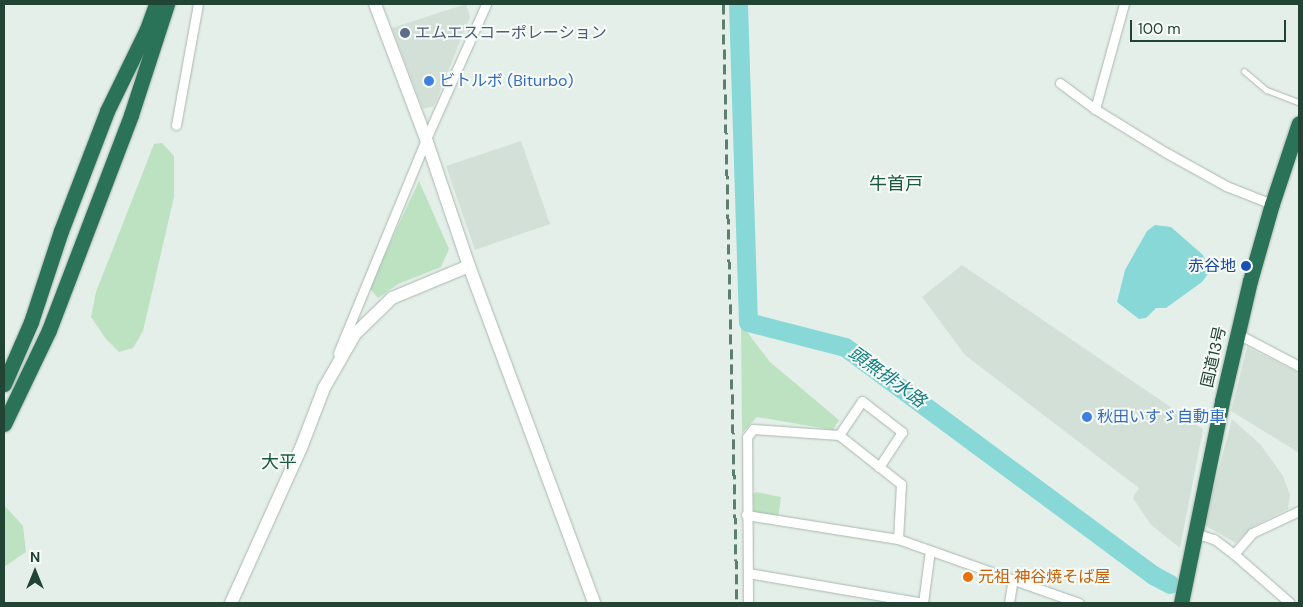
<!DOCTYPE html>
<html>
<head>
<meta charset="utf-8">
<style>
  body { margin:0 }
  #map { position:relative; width:1303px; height:607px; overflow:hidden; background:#e5efe9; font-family:"DM Sans","Noto Sans JP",sans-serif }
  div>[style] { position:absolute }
  .built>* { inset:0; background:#d3e0d8 }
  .green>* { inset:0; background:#bde2c1 }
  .water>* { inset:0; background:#89d8d8 }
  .river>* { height:19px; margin:-9.5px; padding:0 9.5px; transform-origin:9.5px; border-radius:9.5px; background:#89d8d8 }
  .roads { filter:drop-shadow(0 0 1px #a7b8af) drop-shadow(0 0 1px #a7b8af) }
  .lane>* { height:4.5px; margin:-2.25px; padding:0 2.25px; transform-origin:2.25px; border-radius:2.25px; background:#fff }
  .street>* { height:9px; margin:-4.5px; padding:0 4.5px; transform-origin:4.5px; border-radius:4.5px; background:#fff }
  .secondary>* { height:12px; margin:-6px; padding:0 6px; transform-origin:6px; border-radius:6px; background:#fff }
  .highway>* { height:15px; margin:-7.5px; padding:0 7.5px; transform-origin:7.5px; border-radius:7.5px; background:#2b7358 }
  .rail>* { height:3px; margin-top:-1.5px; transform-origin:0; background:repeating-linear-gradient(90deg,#5d7f70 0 10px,transparent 0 15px) }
  .dots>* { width:14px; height:14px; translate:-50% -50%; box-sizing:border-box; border:2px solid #f6fbf8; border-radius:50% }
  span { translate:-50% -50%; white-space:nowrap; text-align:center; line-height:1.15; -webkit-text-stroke:4px #f6fbf8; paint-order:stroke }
  .service-label { font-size:16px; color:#4e5e75 }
  .left { translate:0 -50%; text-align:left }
  .shop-label { font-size:16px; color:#366cbe }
  .transit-label { font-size:16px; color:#164399 }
  .right { translate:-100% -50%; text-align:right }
  .street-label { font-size:16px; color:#224435 }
  .food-label { font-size:16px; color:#c56008 }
  .neighbourhood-label { font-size:18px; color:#1b5840 }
  .water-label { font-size:18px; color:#157f80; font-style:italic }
  .frame { position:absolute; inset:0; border:5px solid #224435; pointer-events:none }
  .north { position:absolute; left:10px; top:547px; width:50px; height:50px; -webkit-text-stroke:4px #f6fbf8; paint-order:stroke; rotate:0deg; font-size:14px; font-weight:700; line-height:20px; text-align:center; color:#224435 }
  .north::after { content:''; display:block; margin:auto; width:18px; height:22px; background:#224435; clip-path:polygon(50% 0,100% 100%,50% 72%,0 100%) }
  .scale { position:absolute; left:1130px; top:20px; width:156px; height:22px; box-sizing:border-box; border:2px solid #224435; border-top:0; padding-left:6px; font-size:15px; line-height:18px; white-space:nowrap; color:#224435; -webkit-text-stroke:4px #f6fbf8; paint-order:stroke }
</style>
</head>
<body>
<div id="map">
  <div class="built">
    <i style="clip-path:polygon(466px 4px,470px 17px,434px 106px,423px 109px,392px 28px)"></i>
    <i style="clip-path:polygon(521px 141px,550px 224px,475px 250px,446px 166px)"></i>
    <i style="clip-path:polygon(962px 265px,1203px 429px,1180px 548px,1151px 525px,1133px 498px,1139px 488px,965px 355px,922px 297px)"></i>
    <i style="clip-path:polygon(1247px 347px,1299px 373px,1299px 453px,1231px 411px)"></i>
    <i style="clip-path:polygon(1232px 419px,1261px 445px,1283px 476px,1290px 495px,1288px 509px,1252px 527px,1236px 543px,1204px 525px)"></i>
  </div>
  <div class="green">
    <i style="clip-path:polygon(162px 143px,174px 156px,174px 197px,143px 331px,133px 348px,119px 352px,106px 339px,91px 317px,96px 292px,154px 144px)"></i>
    <i style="clip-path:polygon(419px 181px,449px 249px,441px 267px,398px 284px,378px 298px,369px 288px)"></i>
    <i style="clip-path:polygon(741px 324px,770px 362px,839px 420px,833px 430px,757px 417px,742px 433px)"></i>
    <i style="clip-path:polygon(756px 492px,781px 497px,778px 518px,757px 514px,754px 511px,753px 494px)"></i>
    <i style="clip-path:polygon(4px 505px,23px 526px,26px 552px,4px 567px)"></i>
  </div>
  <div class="water">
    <i style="clip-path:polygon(1155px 225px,1171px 227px,1203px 255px,1207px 263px,1208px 274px,1202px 282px,1166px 308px,1156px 308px,1146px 318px,1139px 319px,1117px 302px,1125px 270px,1147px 231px)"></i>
  </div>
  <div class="river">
    <i style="left:738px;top:4px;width:318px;rotate:88.2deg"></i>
    <i style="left:748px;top:322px;width:100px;rotate:14.5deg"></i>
    <i style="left:845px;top:347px;width:383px;rotate:36.5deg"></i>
    <i style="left:1153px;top:575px;width:19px;rotate:28deg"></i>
  </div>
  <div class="roads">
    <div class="lane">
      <i style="left:1244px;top:71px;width:30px;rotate:40deg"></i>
      <i style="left:1267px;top:90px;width:34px;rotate:21deg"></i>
    </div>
    <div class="street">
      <i style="left:1060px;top:83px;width:44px;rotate:36.6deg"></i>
      <i style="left:1095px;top:109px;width:82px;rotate:31.6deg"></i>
      <i style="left:1165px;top:152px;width:70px;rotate:29.1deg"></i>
      <i style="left:1226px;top:186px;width:49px;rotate:21.4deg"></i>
      <i style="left:1095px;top:109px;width:109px;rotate:-74.6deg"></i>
      <i style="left:176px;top:125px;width:123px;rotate:-79.7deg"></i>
      <i style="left:1238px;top:334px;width:69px;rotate:27.7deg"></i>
      <i style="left:338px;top:353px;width:231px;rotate:-67.6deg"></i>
      <i style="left:426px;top:139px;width:148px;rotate:-66deg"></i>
      <i style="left:839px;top:435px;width:41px;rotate:-55.9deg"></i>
      <i style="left:862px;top:401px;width:51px;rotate:37.8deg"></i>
      <i style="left:902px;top:432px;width:42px;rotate:123.3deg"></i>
      <i style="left:746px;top:515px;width:154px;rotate:9deg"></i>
      <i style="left:898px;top:539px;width:192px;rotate:19.5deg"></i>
      <i style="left:1195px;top:533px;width:20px;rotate:18deg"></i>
      <i style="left:1214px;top:539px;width:25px;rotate:37deg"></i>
      <i style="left:1234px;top:554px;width:74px;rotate:41.2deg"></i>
      <i style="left:1234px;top:554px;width:28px;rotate:-49deg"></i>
      <i style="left:1252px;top:533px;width:52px;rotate:-25.1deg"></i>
      <i style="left:748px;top:573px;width:178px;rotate:9.7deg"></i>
      <i style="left:923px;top:603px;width:53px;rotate:-82.5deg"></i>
      <i style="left:748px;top:603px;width:166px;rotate:-90.3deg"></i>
      <i style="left:747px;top:437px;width:10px;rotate:-53deg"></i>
      <i style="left:753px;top:429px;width:86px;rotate:4deg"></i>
      <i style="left:839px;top:435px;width:79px;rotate:38.3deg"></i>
      <i style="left:901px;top:484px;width:55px;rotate:93.1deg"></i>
      <i style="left:1009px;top:603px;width:24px;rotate:-81deg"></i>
    </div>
    <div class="secondary">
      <i style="left:375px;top:4px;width:144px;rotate:69.3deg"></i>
      <i style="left:426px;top:139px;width:134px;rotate:71.3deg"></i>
      <i style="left:469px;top:266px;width:359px;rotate:69.6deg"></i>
      <i style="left:231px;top:603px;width:170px;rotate:-65.7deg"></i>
      <i style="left:301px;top:448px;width:64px;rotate:-69deg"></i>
      <i style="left:324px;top:388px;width:62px;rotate:-60.1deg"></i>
      <i style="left:355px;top:334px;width:52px;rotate:-44.2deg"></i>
      <i style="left:392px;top:298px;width:83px;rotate:-22.6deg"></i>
    </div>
    <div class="highway">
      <i style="left:4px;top:384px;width:68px;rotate:-66.5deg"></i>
      <i style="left:31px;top:322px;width:96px;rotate:-71.8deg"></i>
      <i style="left:61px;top:231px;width:129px;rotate:-69deg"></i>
      <i style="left:107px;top:111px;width:91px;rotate:-64deg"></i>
      <i style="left:147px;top:29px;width:27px;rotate:-70deg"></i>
      <i style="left:4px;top:424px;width:104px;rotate:-64.4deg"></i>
      <i style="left:49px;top:330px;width:230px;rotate:-69.1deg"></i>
      <i style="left:131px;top:115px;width:117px;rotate:-72deg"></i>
      <i style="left:1181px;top:603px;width:206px;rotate:-78.5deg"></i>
      <i style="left:1222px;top:401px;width:123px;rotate:-76.9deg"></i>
      <i style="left:1250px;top:281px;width:80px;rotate:-74.1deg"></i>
      <i style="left:1272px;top:204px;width:85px;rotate:-71.6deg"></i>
    </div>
  </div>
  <div class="rail">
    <i style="left:723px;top:4px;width:599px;rotate:88.66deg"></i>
  </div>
  <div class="dots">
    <i style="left:405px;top:33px;background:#5c6f8a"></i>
    <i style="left:429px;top:81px;background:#3f7fe0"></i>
    <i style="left:1246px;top:266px;background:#1a4fb4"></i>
    <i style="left:1087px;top:417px;background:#3f7fe0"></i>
    <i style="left:968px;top:577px;background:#e8710a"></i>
  </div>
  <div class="service-label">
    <span class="left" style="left:415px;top:33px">エムエスコーポレーション</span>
  </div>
  <div class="shop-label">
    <span class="left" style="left:439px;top:81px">ビトルボ (Biturbo)</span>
    <span class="left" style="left:1097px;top:417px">秋田いすゞ自動車</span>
  </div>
  <div class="transit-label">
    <span class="right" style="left:1236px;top:266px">赤谷地</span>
  </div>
  <div class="street-label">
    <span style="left:1214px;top:357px;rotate:-77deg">国道13号</span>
  </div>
  <div class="food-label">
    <span class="left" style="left:978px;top:577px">元祖 神谷焼そば屋</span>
  </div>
  <div class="neighbourhood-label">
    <span style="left:896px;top:184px">牛首戸</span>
    <span style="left:279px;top:462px">大平</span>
  </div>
  <div class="water-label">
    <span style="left:887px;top:377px;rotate:36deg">頭無排水路</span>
  </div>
  <div class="frame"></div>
  <div class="north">N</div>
  <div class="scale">100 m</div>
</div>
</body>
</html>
